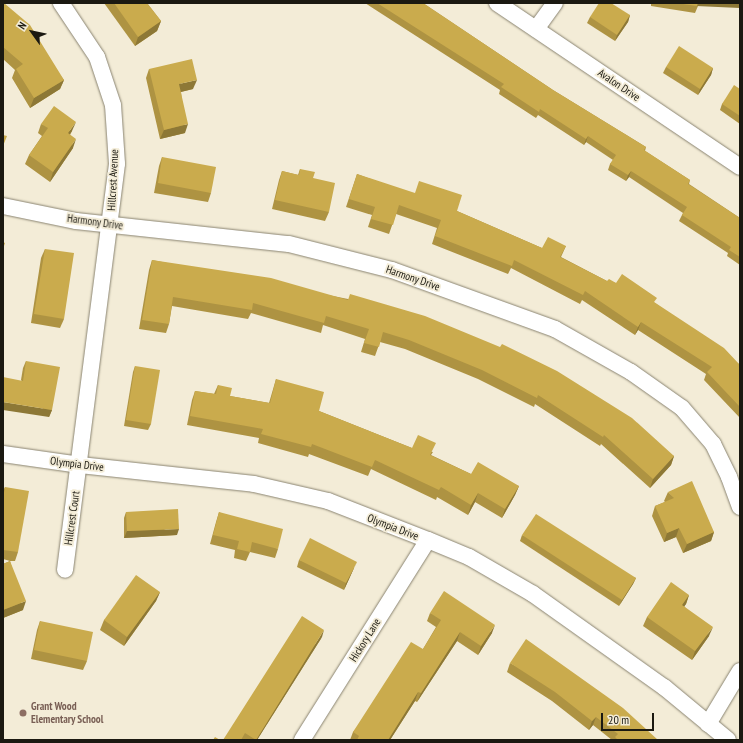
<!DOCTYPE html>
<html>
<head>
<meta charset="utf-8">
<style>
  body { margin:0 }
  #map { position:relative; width:743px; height:743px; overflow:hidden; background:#f3ecd7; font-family:"PT Sans Narrow",sans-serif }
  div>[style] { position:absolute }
  .roads { filter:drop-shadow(0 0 1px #8a8471) drop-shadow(0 0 1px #8a8471) }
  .minor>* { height:16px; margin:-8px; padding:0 8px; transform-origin:8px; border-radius:8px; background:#fff }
  .wall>* { inset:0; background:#ae9342 }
  .shaded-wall>* { inset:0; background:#8d7836 }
  .building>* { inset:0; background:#caab4d }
  .dots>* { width:11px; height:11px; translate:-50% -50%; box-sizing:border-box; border:2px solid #f3ecd7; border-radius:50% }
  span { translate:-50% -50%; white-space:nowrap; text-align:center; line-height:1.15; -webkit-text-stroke:3.5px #f3ecd7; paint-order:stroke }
  .street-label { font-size:11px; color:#1b1911 }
  .education-label { font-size:11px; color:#785e54; font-weight:700 }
  .left { translate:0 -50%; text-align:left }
  .frame { position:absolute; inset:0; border:4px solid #1b1911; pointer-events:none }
  .north { position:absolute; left:12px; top:12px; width:40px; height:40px; -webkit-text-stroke:3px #f3ecd7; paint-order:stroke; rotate:303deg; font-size:11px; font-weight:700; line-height:16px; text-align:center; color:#1b1911 }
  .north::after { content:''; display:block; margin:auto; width:14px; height:18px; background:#1b1911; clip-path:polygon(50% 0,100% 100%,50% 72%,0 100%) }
  .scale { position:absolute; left:601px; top:713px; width:53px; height:18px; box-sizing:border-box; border:2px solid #1b1911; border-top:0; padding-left:5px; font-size:12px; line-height:14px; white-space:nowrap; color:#1b1911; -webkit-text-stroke:3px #f3ecd7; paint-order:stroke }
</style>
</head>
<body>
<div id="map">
  <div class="roads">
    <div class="minor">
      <i style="left:61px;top:3px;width:65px;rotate:56.3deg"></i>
      <i style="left:97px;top:57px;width:51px;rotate:71.6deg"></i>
      <i style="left:113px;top:105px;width:59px;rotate:86.1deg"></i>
      <i style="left:117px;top:164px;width:409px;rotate:97.3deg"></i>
      <i style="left:497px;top:3px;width:293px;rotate:34deg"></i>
      <i style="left:536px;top:29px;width:32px;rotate:-54deg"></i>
      <i style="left:3px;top:206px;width:75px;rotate:11.6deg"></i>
      <i style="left:76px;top:221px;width:214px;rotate:6.2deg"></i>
      <i style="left:289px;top:244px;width:106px;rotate:14.2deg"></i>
      <i style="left:392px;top:270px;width:173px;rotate:19.9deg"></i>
      <i style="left:555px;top:329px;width:87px;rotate:29.5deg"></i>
      <i style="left:631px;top:372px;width:62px;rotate:35.2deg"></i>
      <i style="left:682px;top:408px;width:48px;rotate:49.3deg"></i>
      <i style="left:713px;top:444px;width:37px;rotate:64deg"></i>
      <i style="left:729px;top:477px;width:32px;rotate:70deg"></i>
      <i style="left:3px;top:454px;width:78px;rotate:8.1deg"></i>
      <i style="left:80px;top:465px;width:175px;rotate:6.2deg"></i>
      <i style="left:254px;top:484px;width:76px;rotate:12.9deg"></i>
      <i style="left:328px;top:501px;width:107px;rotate:21.3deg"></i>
      <i style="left:428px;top:540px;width:44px;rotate:22.5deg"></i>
      <i style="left:469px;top:557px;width:74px;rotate:30deg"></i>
      <i style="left:533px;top:594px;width:161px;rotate:35.4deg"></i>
      <i style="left:664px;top:687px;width:83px;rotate:39.6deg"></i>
      <i style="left:708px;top:724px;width:62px;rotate:-58.9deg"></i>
      <i style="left:302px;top:740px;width:236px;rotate:-57.8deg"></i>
    </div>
  </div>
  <div class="wall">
    <i style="clip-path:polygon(3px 3px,64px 80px,60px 89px,30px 108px,12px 78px,15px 70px,3px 59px)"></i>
    <i style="clip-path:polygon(104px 3px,147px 3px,161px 21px,157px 31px,135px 46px)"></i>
    <i style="clip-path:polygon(365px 3px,423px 3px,553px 90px,646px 147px,645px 151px,690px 180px,689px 184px,740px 218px,740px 265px,727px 256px,728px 253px,679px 221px,683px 213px,629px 177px,626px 181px,608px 170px,610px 164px,613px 160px,586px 142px,584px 145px,538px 115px,536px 118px,499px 94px,500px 90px)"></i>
    <i style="clip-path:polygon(651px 3px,740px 3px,698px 6px,695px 13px,651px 6px)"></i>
    <i style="clip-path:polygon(630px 15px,628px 22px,615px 41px,587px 23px,590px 17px)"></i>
    <i style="clip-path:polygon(666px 67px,713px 68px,711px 75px,698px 95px,663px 73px)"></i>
    <i style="clip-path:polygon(149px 69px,193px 89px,181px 92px,185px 133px,160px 139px,146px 78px)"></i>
    <i style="clip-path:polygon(740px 89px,740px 124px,720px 110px,722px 104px)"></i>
    <i style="clip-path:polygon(41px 124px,72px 131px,70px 135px,73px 148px,50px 182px,25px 164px,29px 155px,42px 136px,38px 133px)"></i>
    <i style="clip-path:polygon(162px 157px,211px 193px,208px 202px,154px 193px,159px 166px)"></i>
    <i style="clip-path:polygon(300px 169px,313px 178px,329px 212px,325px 221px,272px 209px,279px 180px,282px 171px,298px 175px)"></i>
    <i style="clip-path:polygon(357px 174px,457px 211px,542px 248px,566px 246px,561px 257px,607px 281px,616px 283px,655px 303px,740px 365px,740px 418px,704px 380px,706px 374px,638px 330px,635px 335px,582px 300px,580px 304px,511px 268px,508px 274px,432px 244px,437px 228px,396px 214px,389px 234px,368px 227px,372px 215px,346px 207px)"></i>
    <i style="clip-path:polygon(45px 249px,64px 319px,60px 328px,31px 323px,41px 258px)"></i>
    <i style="clip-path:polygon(152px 260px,348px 299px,674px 456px,671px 465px,650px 488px,601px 444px,600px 446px,535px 404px,534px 407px,478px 379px,405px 349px,380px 342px,375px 356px,361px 352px,365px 339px,323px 325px,321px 333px,251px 313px,248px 319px,172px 306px,169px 324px,166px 333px,139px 329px,149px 270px)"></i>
    <i style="clip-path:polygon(26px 361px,52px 410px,49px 417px,21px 380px,23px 368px)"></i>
    <i style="clip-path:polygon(135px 366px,151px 424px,148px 430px,124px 426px,133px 372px)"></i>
    <i style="clip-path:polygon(276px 379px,319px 411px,412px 448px,433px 452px,431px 455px,471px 474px,519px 486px,515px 495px,502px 518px,475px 502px,468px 515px,437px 497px,436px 500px,371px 469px,368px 476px,309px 454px,308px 457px,258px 443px,259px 438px,187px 425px,192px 400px,195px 391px,214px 394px,218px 385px,230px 396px,269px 403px)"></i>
    <i style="clip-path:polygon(5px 487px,18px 552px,15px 561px,10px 561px,23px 610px,3px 618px,3px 564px,10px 561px,3px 559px,3px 491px)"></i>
    <i style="clip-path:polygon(668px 492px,714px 532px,711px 541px,683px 553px,676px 537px,664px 542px,652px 516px,655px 506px,665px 502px,664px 501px)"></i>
    <i style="clip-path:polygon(126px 512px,177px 535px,124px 538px,124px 518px)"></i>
    <i style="clip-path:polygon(219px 512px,278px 549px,275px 558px,250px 552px,246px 561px,234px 558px,235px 550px,210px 544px,216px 522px)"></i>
    <i style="clip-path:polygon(522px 535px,636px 578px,633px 584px,619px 606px,520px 541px)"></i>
    <i style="clip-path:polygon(299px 560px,354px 568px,344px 590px,297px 567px)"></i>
    <i style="clip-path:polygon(160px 592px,156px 601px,124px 646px,100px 630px,104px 620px)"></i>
    <i style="clip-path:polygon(689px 595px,686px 604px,684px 606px,709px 636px,692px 660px,643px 626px,647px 617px)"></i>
    <i style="clip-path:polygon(430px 613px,492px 633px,478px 655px,457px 641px,417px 702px,415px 701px,390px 740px,350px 740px,353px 732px,423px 649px,436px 627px,427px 621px)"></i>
    <i style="clip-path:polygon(40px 621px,87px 661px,83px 670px,31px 659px,37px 630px)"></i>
    <i style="clip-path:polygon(322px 637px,257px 740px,223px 740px)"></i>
    <i style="clip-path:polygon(510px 663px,658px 740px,612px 740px,593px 725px,589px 730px,552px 701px,507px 672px)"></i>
  </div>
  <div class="shaded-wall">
    <i style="clip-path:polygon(697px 3px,740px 3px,740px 8px,696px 6px)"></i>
    <i style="clip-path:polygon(630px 15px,628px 22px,615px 41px,617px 35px)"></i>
    <i style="clip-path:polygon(161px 21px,157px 31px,135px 46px,138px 37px)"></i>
    <i style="clip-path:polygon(713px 68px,711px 75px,698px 95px,700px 89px)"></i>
    <i style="clip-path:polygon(64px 80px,60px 89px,30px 108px,34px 98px)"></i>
    <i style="clip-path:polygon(197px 80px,193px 89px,176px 93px,179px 84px)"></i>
    <i style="clip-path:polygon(76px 122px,72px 131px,64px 142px,68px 133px)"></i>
    <i style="clip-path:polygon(188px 124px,185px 133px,160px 139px,164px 130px)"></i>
    <i style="clip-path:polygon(588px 136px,586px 142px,584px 145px,586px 139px)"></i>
    <i style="clip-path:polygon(76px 139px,73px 148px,50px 182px,53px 172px)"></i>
    <i style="clip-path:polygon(631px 171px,629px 177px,626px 181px,628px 175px)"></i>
    <i style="clip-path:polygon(641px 322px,638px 330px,635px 335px,638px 327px)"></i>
    <i style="clip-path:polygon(3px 402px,52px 410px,49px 417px,3px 410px)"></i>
    <i style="clip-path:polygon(674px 456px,671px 465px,650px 488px,653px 479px)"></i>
    <i style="clip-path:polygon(519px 486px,515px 495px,502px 518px,505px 509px)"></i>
    <i style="clip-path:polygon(478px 493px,475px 502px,468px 515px,471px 505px)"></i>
    <i style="clip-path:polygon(679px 528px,676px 537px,664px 542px,667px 533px)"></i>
    <i style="clip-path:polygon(179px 529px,177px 535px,124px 538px,127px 531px)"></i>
    <i style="clip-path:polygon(714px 532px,711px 541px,683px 553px,687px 544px)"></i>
    <i style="clip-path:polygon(357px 562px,354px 568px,344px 590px,346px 583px)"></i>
    <i style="clip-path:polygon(636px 578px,633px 584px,619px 606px,622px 600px)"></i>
    <i style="clip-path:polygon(160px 592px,156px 601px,124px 646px,127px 637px)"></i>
    <i style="clip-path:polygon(689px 595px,686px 604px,679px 614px,682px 605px)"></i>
    <i style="clip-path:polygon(26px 601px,23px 610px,3px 618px,3px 610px)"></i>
    <i style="clip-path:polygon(495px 625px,492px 633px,478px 655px,481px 646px)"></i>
    <i style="clip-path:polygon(713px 627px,709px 636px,692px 660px,695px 651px)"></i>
    <i style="clip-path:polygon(324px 630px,322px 637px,257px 740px,256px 740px)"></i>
    <i style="clip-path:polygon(460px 632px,457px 641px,417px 702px,421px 693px)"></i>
    <i style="clip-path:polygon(418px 692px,415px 701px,390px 740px,388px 740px)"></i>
    <i style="clip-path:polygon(596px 717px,593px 725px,589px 730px,592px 721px)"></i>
  </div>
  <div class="building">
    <i style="clip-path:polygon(3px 3px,4px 3px,30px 25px,64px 80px,34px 98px,16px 69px,23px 64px,3px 47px)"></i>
    <i style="clip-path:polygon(114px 3px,147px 3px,161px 21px,138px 37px)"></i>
    <i style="clip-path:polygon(377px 3px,423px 3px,553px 90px,646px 147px,644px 150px,690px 180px,688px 184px,740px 218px,740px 257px,729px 250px,731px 247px,682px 215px,687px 207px,631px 171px,628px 175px,610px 164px,616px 155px,588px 136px,586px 139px,540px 109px,539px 112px,501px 87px,504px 84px)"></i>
    <i style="clip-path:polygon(599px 3px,611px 3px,630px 15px,617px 35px,590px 17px)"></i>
    <i style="clip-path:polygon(676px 3px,698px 3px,697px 6px)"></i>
    <i style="clip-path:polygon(679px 46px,713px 68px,700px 89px,666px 67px)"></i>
    <i style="clip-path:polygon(192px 59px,197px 80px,179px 84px,188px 124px,164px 130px,149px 69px)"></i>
    <i style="clip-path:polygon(734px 85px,740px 89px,740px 116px,722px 104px)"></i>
    <i style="clip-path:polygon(54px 106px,76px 122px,68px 133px,76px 139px,53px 172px,29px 155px,48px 128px,41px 124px)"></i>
    <i style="clip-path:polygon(3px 135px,7px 136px,3px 146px)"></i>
    <i style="clip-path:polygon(162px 157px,216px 167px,211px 193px,158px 183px)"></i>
    <i style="clip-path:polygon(300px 169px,315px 172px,313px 178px,335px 183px,329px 212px,275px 200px,282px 171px,299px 175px)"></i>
    <i style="clip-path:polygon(357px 174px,415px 193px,419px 181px,462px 195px,457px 211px,542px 248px,548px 237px,566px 246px,560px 257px,607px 281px,609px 279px,616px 283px,622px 274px,657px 298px,654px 302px,724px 348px,740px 365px,740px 407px,707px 372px,712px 367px,641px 322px,638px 327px,585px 291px,583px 295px,514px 260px,512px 266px,435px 236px,441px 220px,399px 205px,393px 225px,371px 219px,375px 207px,349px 199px)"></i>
    <i style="clip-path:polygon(3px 242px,5px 243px,3px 249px)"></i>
    <i style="clip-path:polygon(45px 249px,74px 253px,64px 319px,34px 314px)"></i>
    <i style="clip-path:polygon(152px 260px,271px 278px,348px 300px,350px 294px,425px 316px,500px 347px,502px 344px,557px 371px,632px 418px,674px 456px,653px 479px,604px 435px,603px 437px,538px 395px,537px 398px,482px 370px,409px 340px,383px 332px,379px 347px,364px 343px,369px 329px,326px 316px,324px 323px,253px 303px,252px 310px,173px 297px,169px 324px,142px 320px)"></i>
    <i style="clip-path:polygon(26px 361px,60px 367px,52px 410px,3px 402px,3px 377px,23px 381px)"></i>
    <i style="clip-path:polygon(135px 366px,160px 370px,151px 424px,126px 420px)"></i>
    <i style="clip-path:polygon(276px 379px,324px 392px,319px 411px,412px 448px,418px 435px,436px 443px,430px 455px,471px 474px,478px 462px,519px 486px,505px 509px,478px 493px,471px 505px,441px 487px,439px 490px,375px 460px,372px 467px,312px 444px,311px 447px,261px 434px,263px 429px,190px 416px,195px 391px,216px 394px,218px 385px,232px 388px,230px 396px,270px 403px)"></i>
    <i style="clip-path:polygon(692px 481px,714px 532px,687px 544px,679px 528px,667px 533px,655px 506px,674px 498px,668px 492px)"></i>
    <i style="clip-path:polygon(5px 487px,29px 491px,18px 552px,3px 550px,3px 498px)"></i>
    <i style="clip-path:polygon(178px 509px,179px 529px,127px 531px,126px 512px)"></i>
    <i style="clip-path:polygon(219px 512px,283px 529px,278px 549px,252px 542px,250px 552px,237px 549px,239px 541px,213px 535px)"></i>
    <i style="clip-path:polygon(536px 514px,636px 578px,622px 600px,522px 535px)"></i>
    <i style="clip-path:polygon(310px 538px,357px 562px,346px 583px,299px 560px)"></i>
    <i style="clip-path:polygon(10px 561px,26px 601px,3px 610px,3px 564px)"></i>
    <i style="clip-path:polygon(136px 575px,160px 592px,127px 637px,104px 620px)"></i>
    <i style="clip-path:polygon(671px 582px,689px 595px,682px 605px,713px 627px,695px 651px,647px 617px)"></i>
    <i style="clip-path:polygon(444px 591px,495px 625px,481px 646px,460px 632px,421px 693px,418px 692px,388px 740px,357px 740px,359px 736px,353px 732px,411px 642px,423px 649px,441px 620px,430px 613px)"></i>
    <i style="clip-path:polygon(302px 616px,324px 630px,256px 740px,245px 733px,241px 740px,223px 740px)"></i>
    <i style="clip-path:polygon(40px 621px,93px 632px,87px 661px,34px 650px)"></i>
    <i style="clip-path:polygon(526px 639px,623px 708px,658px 740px,618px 740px,615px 737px,618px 734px,596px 717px,592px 721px,555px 692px,510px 663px)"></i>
    <i style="clip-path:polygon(215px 737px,220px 740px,213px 740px)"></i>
  </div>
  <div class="dots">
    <i style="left:23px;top:713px;background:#8d6e63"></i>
  </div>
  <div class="street-label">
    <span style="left:619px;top:85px;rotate:34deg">Avalon Drive</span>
    <span style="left:113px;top:180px;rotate:-87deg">Hillcrest Avenue</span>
    <span style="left:95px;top:222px;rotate:8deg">Harmony Drive</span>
    <span style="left:413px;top:278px;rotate:19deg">Harmony Drive</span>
    <span style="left:77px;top:464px;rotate:7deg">Olympia Drive</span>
    <span style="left:72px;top:518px;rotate:-82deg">Hillcrest Court</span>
    <span style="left:393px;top:527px;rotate:21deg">Olympia Drive</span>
    <span style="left:365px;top:640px;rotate:-58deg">Hickory Lane</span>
  </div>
  <div class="education-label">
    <span class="left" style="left:31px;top:713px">Grant Wood<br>Elementary School</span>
  </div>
  <div class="frame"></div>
  <div class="north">N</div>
  <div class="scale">20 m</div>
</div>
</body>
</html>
